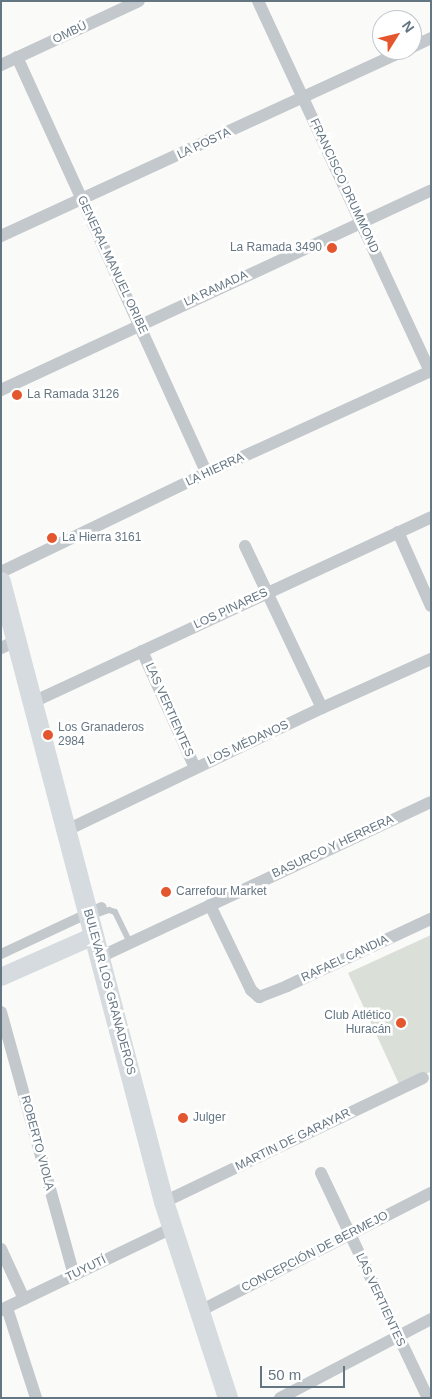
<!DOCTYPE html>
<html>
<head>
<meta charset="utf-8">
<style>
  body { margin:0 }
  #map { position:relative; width:432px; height:1399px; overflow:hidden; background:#fafaf8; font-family:Helvetica,sans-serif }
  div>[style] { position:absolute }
  .green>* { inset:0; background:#dadfd7 }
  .service>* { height:6px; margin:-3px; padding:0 3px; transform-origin:3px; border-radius:3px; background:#c3c8cc }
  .pedestrian>* { height:10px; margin:-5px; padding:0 5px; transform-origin:5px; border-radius:5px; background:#c3c8cc }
  .minor>* { height:12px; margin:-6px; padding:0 6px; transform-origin:6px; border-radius:6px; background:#c3c8cc }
  .secondary>* { height:18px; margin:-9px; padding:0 9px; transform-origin:9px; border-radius:9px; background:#d6dbdf }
  .primary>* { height:20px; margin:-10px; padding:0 10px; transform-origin:10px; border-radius:10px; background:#d6dbdf }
  .dots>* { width:14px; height:14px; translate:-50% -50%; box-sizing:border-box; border:2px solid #fff; border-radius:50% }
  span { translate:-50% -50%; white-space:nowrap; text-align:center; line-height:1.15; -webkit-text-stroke:5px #fff; paint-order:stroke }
  .street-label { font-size:12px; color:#657683 }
  .poi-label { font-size:12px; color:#657683 }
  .right { translate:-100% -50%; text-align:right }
  .left { translate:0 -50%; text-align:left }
  .frame { position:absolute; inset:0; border:2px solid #657683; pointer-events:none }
  .north { position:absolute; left:372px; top:10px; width:50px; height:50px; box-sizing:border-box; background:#fff; border:1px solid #c1c8cd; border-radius:50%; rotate:54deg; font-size:14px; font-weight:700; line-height:20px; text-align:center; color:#657683 }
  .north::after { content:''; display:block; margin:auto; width:18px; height:22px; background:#e4572e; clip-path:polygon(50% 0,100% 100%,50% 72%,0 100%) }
  .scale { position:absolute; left:260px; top:1366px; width:85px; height:22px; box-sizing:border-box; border:2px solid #657683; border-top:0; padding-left:6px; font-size:15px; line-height:18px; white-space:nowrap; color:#657683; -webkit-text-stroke:4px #fff; paint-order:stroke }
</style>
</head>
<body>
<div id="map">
  <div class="green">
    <i style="clip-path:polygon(431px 935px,431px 1074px,430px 1072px,400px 1086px,348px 973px)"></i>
  </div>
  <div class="service">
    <i style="left:95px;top:915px;width:15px;rotate:-20deg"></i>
    <i style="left:109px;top:910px;width:6px;rotate:18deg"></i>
    <i style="left:115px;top:912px;width:34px;rotate:64deg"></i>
  </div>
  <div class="pedestrian">
    <i style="left:1px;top:954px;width:111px;rotate:-25deg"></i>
  </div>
  <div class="minor">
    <i style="left:258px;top:1px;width:408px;rotate:65.1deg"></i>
    <i style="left:412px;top:47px;width:21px;rotate:-25deg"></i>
    <i style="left:17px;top:57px;width:457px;rotate:65.5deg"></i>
    <i style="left:1px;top:65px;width:152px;rotate:-24.9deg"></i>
    <i style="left:1px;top:236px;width:446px;rotate:-24.7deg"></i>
    <i style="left:1px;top:390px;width:474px;rotate:-24.9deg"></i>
    <i style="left:398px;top:532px;width:81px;rotate:66deg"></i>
    <i style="left:245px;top:546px;width:179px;rotate:64.6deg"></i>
    <i style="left:1px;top:572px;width:229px;rotate:-25.7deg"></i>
    <i style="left:207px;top:473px;width:246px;rotate:-24.5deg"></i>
    <i style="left:1px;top:648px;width:17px;rotate:-25deg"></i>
    <i style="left:142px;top:651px;width:128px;rotate:65.6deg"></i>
    <i style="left:33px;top:702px;width:439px;rotate:-24.9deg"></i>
    <i style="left:67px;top:830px;width:283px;rotate:-25.6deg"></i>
    <i style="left:322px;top:708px;width:120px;rotate:-24.2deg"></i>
    <i style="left:210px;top:905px;width:94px;rotate:64.2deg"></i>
    <i style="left:251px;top:990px;width:11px;rotate:41deg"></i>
    <i style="left:259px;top:997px;width:30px;rotate:-21deg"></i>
    <i style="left:287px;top:986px;width:159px;rotate:-25deg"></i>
    <i style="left:100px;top:957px;width:365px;rotate:-25.1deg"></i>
    <i style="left:1px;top:1012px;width:273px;rotate:74.5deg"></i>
    <i style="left:321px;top:1173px;width:249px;rotate:64.6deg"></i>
    <i style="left:164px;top:1202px;width:287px;rotate:-25.6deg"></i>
    <i style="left:1px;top:1249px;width:55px;rotate:65.3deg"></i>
    <i style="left:7px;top:1308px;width:95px;rotate:72.1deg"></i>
    <i style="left:1px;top:1310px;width:190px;rotate:-25.6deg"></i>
    <i style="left:200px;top:1311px;width:259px;rotate:-27.1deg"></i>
    <i style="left:280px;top:1398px;width:170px;rotate:-27.6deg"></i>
  </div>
  <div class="secondary">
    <i style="left:1px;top:977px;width:102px;rotate:-23.8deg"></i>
  </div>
  <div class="primary">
    <i style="left:1px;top:582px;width:641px;rotate:75.27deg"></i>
    <i style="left:164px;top:1202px;width:206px;rotate:71.9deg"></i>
  </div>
  <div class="dots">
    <i style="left:332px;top:248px;background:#e4572e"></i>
    <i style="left:17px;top:395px;background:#e4572e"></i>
    <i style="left:52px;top:538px;background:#e4572e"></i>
    <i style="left:48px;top:735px;background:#e4572e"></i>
    <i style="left:166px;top:892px;background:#e4572e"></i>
    <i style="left:401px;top:1023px;background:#e4572e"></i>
    <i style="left:183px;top:1118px;background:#e4572e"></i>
  </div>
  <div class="street-label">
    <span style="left:70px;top:33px;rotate:-25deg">OMBÚ</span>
    <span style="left:204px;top:144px;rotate:-25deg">LA POSTA</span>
    <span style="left:344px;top:186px;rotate:65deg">FRANCISCO DRUMMOND</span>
    <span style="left:112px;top:265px;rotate:65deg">GENERAL MANUEL ORIBE</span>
    <span style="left:216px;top:289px;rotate:-25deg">LA RAMADA</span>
    <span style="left:215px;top:470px;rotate:-25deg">LA HIERRA</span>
    <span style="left:231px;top:609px;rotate:-25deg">LOS PINARES</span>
    <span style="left:169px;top:710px;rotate:66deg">LAS VERTIENTES</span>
    <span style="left:248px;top:743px;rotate:-25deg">LOS MÉDANOS</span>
    <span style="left:333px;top:847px;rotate:-25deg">BASURCO Y HERRERA</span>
    <span style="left:345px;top:959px;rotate:-25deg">RAFAEL CANDIA</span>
    <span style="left:109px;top:992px;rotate:75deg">BULEVAR LOS GRANADEROS</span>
    <span style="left:293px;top:1140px;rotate:-26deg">MARTIN DE GARAYAR</span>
    <span style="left:37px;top:1143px;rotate:75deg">ROBERTO VIOLA</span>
    <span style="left:315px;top:1252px;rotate:-27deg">CONCEPCIÓN DE BERMEJO</span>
    <span style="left:86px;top:1269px;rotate:-26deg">TUYUTÍ</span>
    <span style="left:380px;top:1300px;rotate:65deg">LAS VERTIENTES</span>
  </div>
  <div class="poi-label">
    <span class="right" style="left:322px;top:248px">La Ramada 3490</span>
    <span class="left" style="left:27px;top:395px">La Ramada 3126</span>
    <span class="left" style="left:62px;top:538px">La Hierra 3161</span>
    <span class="left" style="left:58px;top:735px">Los Granaderos<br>2984</span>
    <span class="left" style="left:176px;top:892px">Carrefour Market</span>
    <span class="right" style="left:391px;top:1023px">Club Atlético<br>Huracán</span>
    <span class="left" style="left:193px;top:1118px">Julger</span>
  </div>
  <div class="frame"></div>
  <div class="north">N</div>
  <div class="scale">50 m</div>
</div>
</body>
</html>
